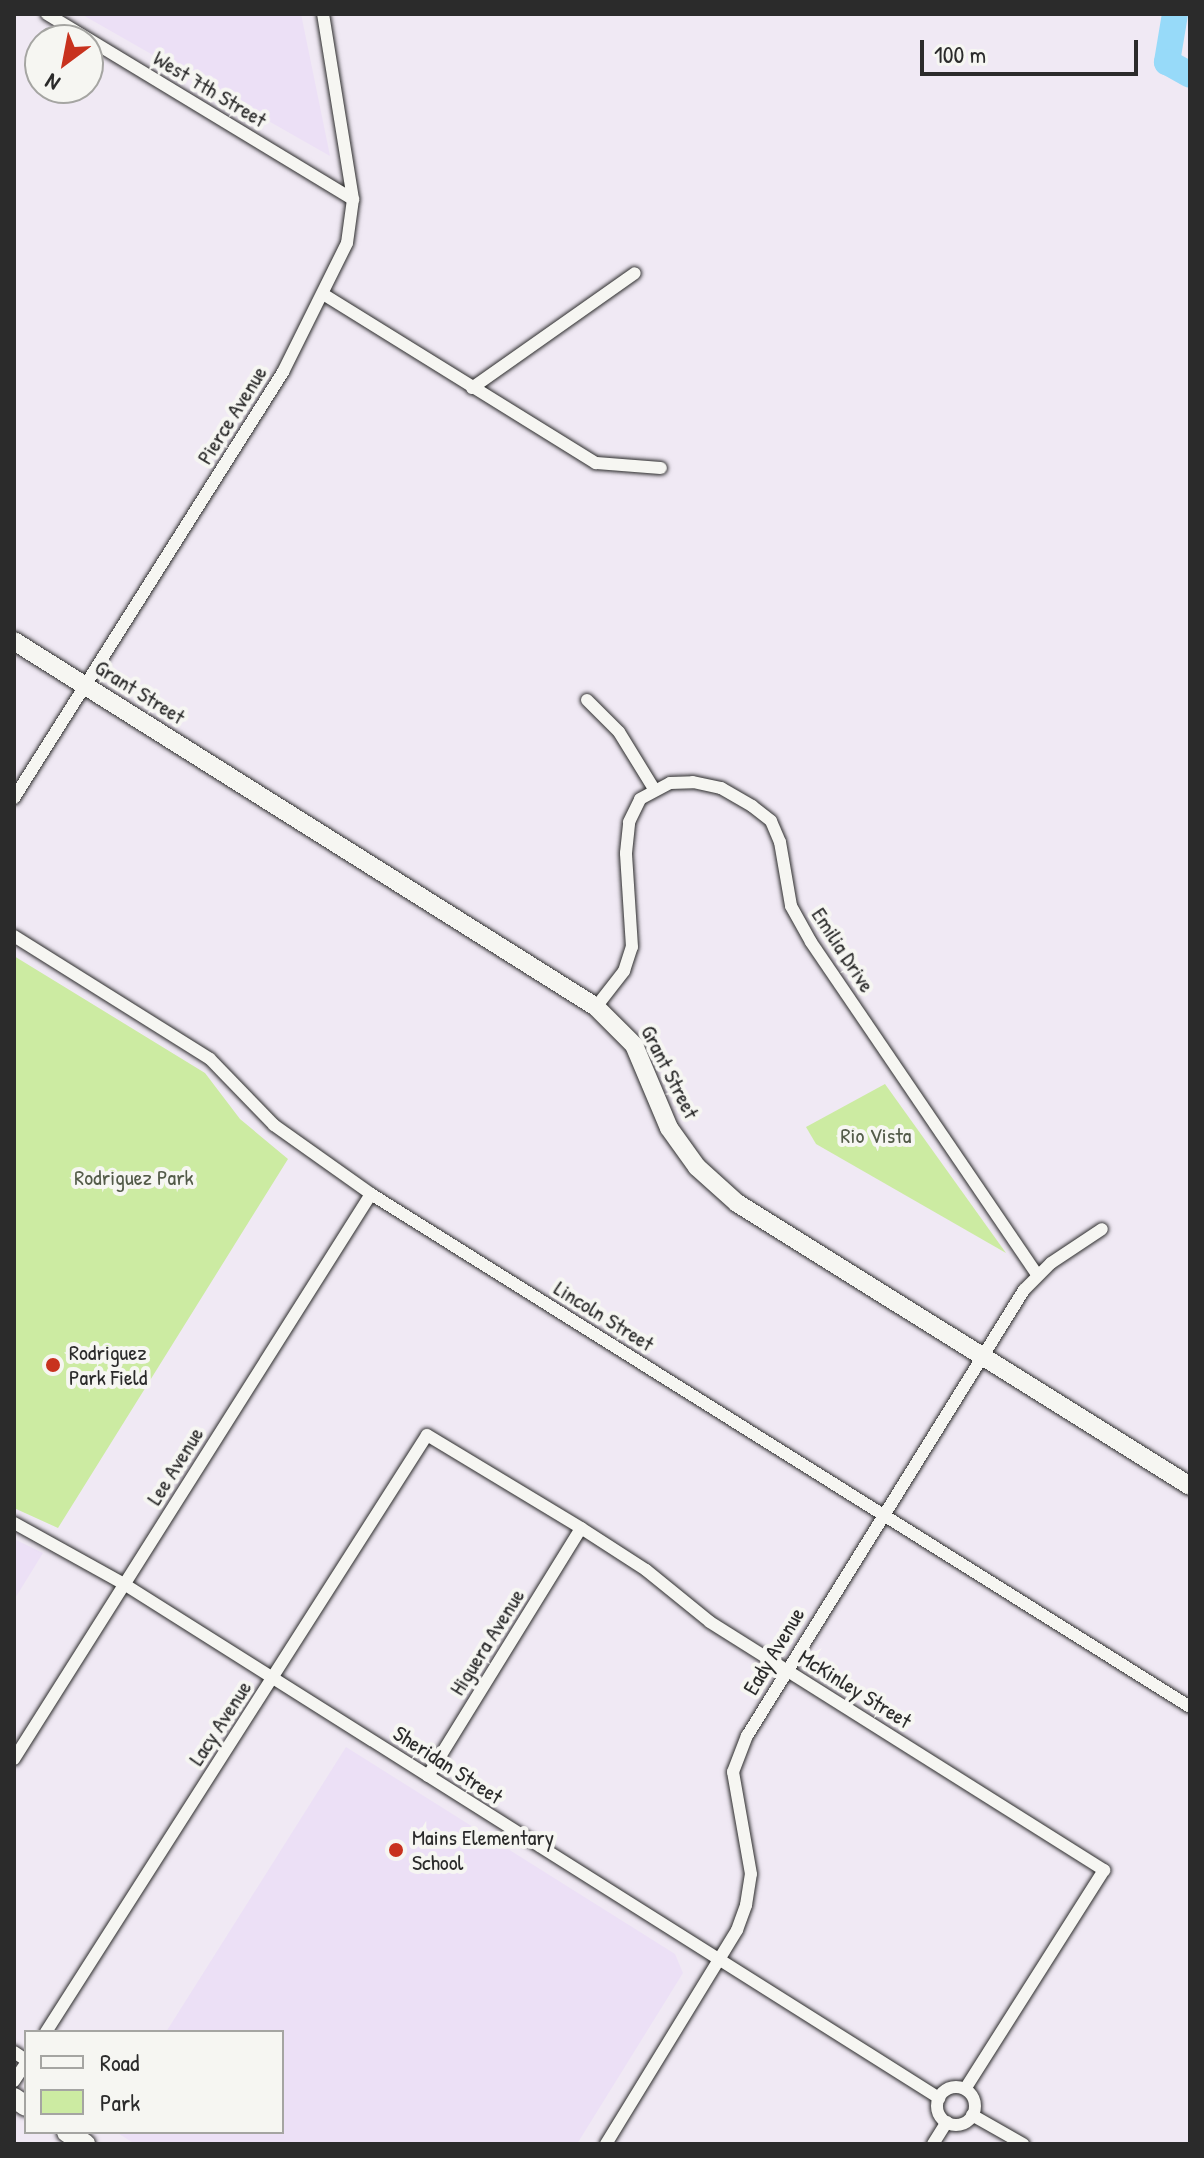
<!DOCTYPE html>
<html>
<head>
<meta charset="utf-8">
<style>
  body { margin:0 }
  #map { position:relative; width:1204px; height:2158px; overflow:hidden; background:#f0e9f4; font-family:"Patrick Hand",sans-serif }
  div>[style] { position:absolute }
  .built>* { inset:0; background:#ece0f6 }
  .green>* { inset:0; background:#cceba2 }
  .river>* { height:26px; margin:-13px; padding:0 13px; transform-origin:13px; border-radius:13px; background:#97daf9 }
  .roads { filter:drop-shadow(0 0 2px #2b2b2b) drop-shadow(0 0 2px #2b2b2b) }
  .street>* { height:12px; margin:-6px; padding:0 6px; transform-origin:6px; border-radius:6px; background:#f6f6f2 }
  .street>.ring { margin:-6px; padding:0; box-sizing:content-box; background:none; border:12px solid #f6f6f2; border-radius:50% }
  .secondary>* { height:18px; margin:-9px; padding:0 9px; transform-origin:9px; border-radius:9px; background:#f6f6f2 }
  .primary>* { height:20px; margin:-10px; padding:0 10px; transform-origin:10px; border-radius:10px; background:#f6f6f2 }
  .dots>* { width:22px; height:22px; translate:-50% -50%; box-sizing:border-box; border:4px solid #f6f6f2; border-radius:50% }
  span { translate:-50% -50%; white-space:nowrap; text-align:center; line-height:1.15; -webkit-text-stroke:8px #f6f6f2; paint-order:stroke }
  .street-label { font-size:22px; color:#2b2b2b }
  .park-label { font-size:22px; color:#535b49 }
  .poi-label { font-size:22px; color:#2b2b2b }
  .left { translate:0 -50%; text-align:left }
  .frame { position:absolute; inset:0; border:16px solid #2b2b2b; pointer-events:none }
  .legend { position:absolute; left:24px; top:2030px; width:260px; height:104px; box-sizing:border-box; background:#f6f6f2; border:2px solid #a5a5a2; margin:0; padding:10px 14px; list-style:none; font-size:24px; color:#2b2b2b }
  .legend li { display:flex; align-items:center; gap:16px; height:40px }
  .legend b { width:40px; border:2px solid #a5a5a2 }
  .north { position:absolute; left:24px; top:24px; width:80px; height:80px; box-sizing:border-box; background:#f6f6f2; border:2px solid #a5a5a2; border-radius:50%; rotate:212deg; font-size:22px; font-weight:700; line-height:32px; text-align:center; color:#2b2b2b }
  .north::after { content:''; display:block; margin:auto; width:28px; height:36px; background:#c8321e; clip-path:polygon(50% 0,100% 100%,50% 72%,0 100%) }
  .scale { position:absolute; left:920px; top:40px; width:218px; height:36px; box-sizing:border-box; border:4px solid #2b2b2b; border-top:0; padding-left:10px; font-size:24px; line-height:28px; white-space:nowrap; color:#2b2b2b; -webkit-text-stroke:6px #f6f6f2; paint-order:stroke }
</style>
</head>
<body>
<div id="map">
  <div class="built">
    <i style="clip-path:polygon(81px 14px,301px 14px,330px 156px)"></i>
    <i style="clip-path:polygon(14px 1539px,43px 1553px,14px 1600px)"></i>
    <i style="clip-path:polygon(346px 1747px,675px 1954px,683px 1973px,577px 2144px,135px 2144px,116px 2132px,282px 2132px,282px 2032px,166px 2032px)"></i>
  </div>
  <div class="green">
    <i style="clip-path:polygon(14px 956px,205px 1073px,240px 1119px,288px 1159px,58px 1528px,14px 1508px)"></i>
    <i style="clip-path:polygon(885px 1084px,1006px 1253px,816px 1144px,806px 1127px)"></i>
  </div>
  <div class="river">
    <i style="left:1175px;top:14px;width:49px;rotate:99.5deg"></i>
    <i style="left:1167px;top:62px;width:26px;rotate:29deg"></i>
  </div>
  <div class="roads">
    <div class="street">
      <i style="left:47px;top:14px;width:358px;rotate:31.2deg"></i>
      <i style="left:323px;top:294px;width:321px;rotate:31.8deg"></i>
      <i style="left:596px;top:463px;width:65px;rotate:4.4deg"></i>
      <i style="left:472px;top:388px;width:199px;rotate:-35.2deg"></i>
      <i style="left:587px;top:700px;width:45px;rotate:45deg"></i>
      <i style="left:619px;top:732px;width:67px;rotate:58.4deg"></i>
      <i style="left:14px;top:798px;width:504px;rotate:-57.73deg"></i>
      <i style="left:283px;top:372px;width:144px;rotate:-63.6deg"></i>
      <i style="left:347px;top:243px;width:44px;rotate:-82.2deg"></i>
      <i style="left:353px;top:199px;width:187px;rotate:-99.2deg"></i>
      <i style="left:14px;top:936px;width:231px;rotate:32.1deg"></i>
      <i style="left:210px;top:1059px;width:92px;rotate:45.9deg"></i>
      <i style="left:274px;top:1125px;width:119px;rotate:35.4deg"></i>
      <i style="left:371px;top:1194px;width:966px;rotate:32.06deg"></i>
      <i style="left:596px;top:1007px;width:46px;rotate:-52.1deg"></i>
      <i style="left:624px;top:971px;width:25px;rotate:-72deg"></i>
      <i style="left:632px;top:947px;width:94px;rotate:-93.7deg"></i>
      <i style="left:626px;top:853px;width:31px;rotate:-84deg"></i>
      <i style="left:629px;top:822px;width:25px;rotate:-64deg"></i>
      <i style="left:640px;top:799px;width:34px;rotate:-28deg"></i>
      <i style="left:670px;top:783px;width:23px;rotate:-2deg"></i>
      <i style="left:693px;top:782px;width:29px;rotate:12deg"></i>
      <i style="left:721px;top:788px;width:36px;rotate:30deg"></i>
      <i style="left:752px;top:806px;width:24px;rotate:38deg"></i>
      <i style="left:771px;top:821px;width:23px;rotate:67deg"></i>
      <i style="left:780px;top:842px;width:65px;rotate:80.2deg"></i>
      <i style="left:791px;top:906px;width:41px;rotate:60.9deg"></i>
      <i style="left:811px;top:942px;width:402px;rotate:55.8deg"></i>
      <i style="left:14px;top:1523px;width:126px;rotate:29deg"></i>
      <i style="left:124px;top:1584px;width:964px;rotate:32.24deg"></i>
      <i style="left:14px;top:1759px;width:668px;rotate:-57.71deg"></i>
      <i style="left:428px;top:1776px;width:291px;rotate:-58.3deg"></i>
      <i style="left:46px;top:2032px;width:708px;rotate:-57.45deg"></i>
      <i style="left:427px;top:1435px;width:180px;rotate:31.1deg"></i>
      <i style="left:581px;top:1528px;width:77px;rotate:32.9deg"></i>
      <i style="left:646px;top:1570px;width:82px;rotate:39.1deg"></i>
      <i style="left:710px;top:1622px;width:466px;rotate:32.2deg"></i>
      <i style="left:1104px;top:1870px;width:259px;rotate:122.4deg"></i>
      <i style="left:14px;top:2052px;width:14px;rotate:34deg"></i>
      <i style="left:14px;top:2081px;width:22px;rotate:-56deg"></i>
      <i class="ring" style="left:937px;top:2087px;width:26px;height:26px"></i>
      <i style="left:972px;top:2115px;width:59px;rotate:29.6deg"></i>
      <i style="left:606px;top:2144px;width:251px;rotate:-58.5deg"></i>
      <i style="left:737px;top:1930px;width:27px;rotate:-70deg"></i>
      <i style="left:746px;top:1905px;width:31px;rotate:-81deg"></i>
      <i style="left:751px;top:1874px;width:104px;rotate:-100deg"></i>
      <i style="left:733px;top:1772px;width:39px;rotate:-69deg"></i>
      <i style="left:747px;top:1736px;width:525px;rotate:-58.16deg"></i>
      <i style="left:1024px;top:1290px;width:38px;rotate:-45deg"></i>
      <i style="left:1051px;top:1263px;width:61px;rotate:-33.7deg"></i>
      <i style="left:933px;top:2144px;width:26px;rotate:-58deg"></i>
    </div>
    <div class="secondary">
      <i style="left:14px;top:641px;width:688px;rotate:32.16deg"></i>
      <i style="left:596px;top:1007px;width:54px;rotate:45deg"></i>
      <i style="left:634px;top:1045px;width:90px;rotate:67.1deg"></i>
      <i style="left:669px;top:1128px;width:48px;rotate:54.3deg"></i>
      <i style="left:697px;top:1167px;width:54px;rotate:42deg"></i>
      <i style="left:737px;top:1203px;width:534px;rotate:31.99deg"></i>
    </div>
    <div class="primary">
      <i style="left:14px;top:2098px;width:14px;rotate:34deg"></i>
      <i style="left:67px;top:2132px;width:22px;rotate:34deg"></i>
    </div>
  </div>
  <div class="dots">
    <i style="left:53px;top:1365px;background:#c8321e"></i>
    <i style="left:396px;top:1850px;background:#c8321e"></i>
  </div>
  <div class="street-label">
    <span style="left:210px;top:89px;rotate:31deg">West 7th Street</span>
    <span style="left:232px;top:415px;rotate:-58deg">Pierce Avenue</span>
    <span style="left:140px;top:692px;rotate:32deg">Grant Street</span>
    <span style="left:843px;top:950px;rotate:57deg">Emilia Drive</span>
    <span style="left:670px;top:1072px;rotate:63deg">Grant Street</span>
    <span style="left:604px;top:1316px;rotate:32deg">Lincoln Street</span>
    <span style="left:175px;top:1466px;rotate:-58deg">Lee Avenue</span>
    <span style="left:487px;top:1642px;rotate:-58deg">Higuera Avenue</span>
    <span style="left:774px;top:1651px;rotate:-59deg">Eady Avenue</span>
    <span style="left:855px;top:1689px;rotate:32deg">McKinley Street</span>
    <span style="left:220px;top:1723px;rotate:-57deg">Lacy Avenue</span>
    <span style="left:448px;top:1765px;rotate:33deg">Sheridan Street</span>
  </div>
  <div class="park-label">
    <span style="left:876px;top:1136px">Rio Vista</span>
    <span style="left:134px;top:1178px">Rodriguez Park</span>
  </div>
  <div class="poi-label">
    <span class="left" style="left:69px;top:1365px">Rodriguez<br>Park Field</span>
    <span class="left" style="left:412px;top:1850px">Mains Elementary<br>School</span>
  </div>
  <div class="frame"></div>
  <ul class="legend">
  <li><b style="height:10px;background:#f6f6f2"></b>Road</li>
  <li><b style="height:22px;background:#cceba2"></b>Park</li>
  </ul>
  <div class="north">N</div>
  <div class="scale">100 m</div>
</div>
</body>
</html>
